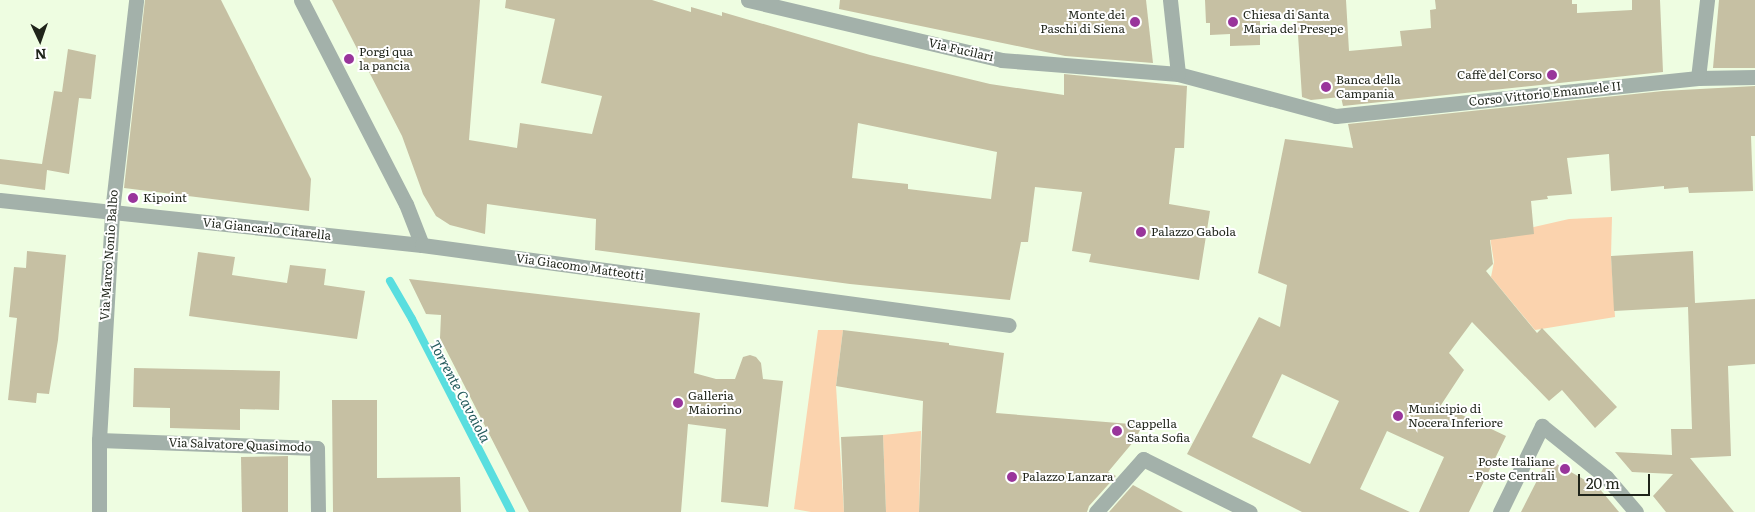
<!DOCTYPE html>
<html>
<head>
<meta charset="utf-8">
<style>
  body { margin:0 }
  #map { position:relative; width:1755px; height:512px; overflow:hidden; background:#eefde1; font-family:Literata,serif }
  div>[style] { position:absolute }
  .green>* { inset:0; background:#fbd3ae }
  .stream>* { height:8px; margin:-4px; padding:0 4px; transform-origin:4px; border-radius:4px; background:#59dedf }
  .building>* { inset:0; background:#c6c0a3 }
  .minor>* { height:15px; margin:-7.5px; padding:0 7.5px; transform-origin:7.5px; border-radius:7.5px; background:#a3b1aa }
  .dots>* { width:14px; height:14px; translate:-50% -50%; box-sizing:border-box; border:2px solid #fff; border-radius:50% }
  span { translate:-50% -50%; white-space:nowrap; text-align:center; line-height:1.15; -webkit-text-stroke:4px #fff; paint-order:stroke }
  .poi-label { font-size:12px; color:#1f241a }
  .right { translate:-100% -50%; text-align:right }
  .left { translate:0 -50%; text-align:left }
  .street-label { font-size:12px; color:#1f241a }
  .water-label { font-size:14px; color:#225a5b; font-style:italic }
  .north { position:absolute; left:15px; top:15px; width:50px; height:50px; -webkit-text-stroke:4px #fff; paint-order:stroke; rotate:177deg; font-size:14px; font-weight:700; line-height:20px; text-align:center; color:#1f241a }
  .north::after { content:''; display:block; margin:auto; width:18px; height:22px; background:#1f241a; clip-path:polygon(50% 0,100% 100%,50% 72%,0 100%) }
  .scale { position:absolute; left:1578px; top:474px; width:72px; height:22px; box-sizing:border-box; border:2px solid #1f241a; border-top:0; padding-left:6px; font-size:15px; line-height:18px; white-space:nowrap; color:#1f241a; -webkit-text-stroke:4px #fff; paint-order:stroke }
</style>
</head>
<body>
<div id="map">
  <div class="green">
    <i style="clip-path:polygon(1612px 217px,1611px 256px,1615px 317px,1535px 330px,1491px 277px,1494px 262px,1490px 237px,1569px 219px)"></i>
    <i style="clip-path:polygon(818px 330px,843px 330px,836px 386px,844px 512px,811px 512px,794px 509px)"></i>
    <i style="clip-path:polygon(921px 431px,919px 512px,886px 512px,883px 435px)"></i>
  </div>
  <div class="stream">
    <i style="left:390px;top:281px;width:44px;rotate:59.9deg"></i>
    <i style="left:412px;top:319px;width:217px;rotate:62.8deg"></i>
  </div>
  <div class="building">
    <i style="clip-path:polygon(145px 0,221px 0,311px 179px,309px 211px,124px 188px)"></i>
    <i style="clip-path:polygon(evenodd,332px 0,480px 0,469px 140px,517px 148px,520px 123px,592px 134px,602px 96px,541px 83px,555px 19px,505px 8px,506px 0,652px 0,691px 12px,691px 7px,722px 16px,722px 12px,870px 55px,990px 84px,1064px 95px,1064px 74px,1187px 86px,1184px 148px,1175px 148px,1169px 204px,1210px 211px,1199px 280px,1089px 262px,1091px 254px,1072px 251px,1082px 192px,1035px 187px,1028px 242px,1021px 242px,1010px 300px,850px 284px,595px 250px,596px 219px,487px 204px,485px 234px,450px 225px,436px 216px,423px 194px,402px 136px,332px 0,858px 123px,997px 152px,991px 199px,908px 189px,908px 184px,852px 178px,858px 123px)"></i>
    <i style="clip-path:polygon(840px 0,1146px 0,1153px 63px,1065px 56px,839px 9px)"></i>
    <i style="clip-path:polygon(1205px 0,1346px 0,1349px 51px,1402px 46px,1400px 31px,1431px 28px,1430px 10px,1436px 9px,1435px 0,1572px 0,1572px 4px,1577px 4px,1577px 13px,1632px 10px,1632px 0,1660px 0,1663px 72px,1343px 106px,1341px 97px,1311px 100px,1302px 97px,1297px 19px,1260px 21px,1260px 45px,1230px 46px,1230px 34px,1210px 35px,1210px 23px,1206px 23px)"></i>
    <i style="clip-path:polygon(1719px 0,1755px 0,1755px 68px,1713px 68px)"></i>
    <i style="clip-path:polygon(68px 49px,96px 55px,91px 99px,79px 98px,69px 174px,47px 170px,45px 190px,0 184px,0 159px,42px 164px,54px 91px,62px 92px)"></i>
    <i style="clip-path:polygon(evenodd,1755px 86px,1755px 136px,1751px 136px,1753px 191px,1689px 193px,1688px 187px,1664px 189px,1664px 186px,1611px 191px,1609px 154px,1567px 158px,1572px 194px,1547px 196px,1548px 199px,1531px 201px,1534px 234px,1490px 240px,1493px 264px,1486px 271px,1537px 333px,1542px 328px,1617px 407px,1595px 428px,1562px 390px,1549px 401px,1472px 322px,1449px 353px,1464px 370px,1441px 405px,1506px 436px,1469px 512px,1419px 512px,1444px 457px,1387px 431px,1360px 489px,1410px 512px,1302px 512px,1187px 454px,1259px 317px,1280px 327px,1287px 285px,1258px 273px,1285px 139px,1353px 148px,1348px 124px,1663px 91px,1755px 86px,1282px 374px,1339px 401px,1310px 464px,1252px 437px,1282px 374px)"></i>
    <i style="clip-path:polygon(27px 251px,66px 255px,58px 340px,49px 394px,37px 393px,36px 403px,8px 400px,17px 318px,9px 317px,14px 267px,26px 268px)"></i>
    <i style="clip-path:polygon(1693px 251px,1695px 303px,1755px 299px,1755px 364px,1728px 366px,1731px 456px,1690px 458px,1734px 512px,1666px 512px,1653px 496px,1673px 474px,1632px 472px,1615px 452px,1672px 455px,1671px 429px,1692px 429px,1688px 307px,1614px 311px,1611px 256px)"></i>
    <i style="clip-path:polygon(198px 252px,235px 257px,232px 275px,287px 283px,290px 265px,326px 269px,324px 285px,365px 291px,357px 339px,189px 316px)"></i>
    <i style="clip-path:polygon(409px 279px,700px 313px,694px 373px,716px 379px,735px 379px,743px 357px,750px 355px,756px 357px,761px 363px,763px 379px,783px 381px,768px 507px,721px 502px,726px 429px,688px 424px,681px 512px,529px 512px,440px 338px,441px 315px,426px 314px)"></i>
    <i style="clip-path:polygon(843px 330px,949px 343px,949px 345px,1004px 353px,996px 413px,1143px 425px,1134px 441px,1108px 472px,1116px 476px,1089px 506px,1087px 512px,919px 512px,923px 401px,836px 386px)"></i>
    <i style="clip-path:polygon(134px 368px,280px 371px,279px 410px,240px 409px,240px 430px,170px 428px,170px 408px,133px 407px)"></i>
    <i style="clip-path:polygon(332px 400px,377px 400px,377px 478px,460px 477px,461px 512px,333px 512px)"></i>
    <i style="clip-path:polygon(883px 435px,886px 512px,844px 512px,841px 437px)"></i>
    <i style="clip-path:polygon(288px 456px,288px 512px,242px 512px,241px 457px)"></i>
    <i style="clip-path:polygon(1548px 459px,1599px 488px,1619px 512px,1521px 512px)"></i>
    <i style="clip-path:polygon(1133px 485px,1183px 512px,1109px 512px)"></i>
  </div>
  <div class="minor">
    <i style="left:301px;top:0;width:229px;rotate:62.8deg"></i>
    <i style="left:406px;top:204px;width:44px;rotate:68.7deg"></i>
    <i style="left:748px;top:0;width:260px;rotate:13.3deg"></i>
    <i style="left:1001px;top:60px;width:178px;rotate:4.5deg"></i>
    <i style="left:1178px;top:74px;width:163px;rotate:14.9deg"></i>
    <i style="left:1336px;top:116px;width:364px;rotate:-6deg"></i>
    <i style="left:1698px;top:78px;width:57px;rotate:-1deg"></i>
    <i style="left:1170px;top:0;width:74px;rotate:83.8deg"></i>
    <i style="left:1698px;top:78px;width:79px;rotate:-83.4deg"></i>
    <i style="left:0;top:200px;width:424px;rotate:6.1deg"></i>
    <i style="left:422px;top:245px;width:592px;rotate:7.76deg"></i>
    <i style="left:99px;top:440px;width:218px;rotate:2.1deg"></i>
    <i style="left:317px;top:448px;width:64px;rotate:89.1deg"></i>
    <i style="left:99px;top:512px;width:72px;rotate:-90deg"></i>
    <i style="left:99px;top:440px;width:228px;rotate:-86.7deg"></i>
    <i style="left:112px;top:212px;width:213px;rotate:-83.5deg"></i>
    <i style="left:1096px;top:512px;width:71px;rotate:-48.4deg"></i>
    <i style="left:1143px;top:459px;width:119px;rotate:26.4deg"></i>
    <i style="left:1500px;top:512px;width:96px;rotate:-64deg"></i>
    <i style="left:1542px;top:426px;width:82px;rotate:38.6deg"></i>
    <i style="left:1606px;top:477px;width:46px;rotate:49.4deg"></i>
  </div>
  <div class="dots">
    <i style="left:1135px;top:22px;background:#99359b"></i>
    <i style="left:1233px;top:22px;background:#99359b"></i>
    <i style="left:349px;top:59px;background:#99359b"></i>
    <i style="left:1552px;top:75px;background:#99359b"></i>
    <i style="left:1326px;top:87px;background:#99359b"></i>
    <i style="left:133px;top:198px;background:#99359b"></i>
    <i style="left:1141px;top:232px;background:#99359b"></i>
    <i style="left:678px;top:403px;background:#99359b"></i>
    <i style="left:1398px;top:416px;background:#99359b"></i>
    <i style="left:1117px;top:431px;background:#99359b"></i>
    <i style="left:1565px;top:469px;background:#99359b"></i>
    <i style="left:1012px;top:477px;background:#99359b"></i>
  </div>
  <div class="poi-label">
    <span class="right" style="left:1125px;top:22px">Monte dei<br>Paschi di Siena</span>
    <span class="left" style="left:1243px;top:22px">Chiesa di Santa<br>Maria del Presepe</span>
    <span class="left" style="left:359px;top:59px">Porgi qua<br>la pancia</span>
    <span class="right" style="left:1542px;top:75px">Caffè del Corso</span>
    <span class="left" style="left:1336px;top:87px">Banca della<br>Campania</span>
    <span class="left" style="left:143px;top:198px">Kipoint</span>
    <span class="left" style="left:1151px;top:232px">Palazzo Gabola</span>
    <span class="left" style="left:688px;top:403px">Galleria<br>Maiorino</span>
    <span class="left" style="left:1408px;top:416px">Municipio di<br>Nocera Inferiore</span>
    <span class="left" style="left:1127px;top:431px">Cappella<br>Santa Sofia</span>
    <span class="right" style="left:1555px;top:469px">Poste Italiane<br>- Poste Centrali</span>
    <span class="left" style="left:1022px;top:477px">Palazzo Lanzara</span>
  </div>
  <div class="street-label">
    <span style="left:961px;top:50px;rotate:13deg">Via Fucilari</span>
    <span style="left:1545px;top:94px;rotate:-6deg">Corso Vittorio Emanuele II</span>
    <span style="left:267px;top:229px;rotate:6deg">Via Giancarlo Citarella</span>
    <span style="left:109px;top:255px;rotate:-86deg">Via Marco Nonio Balbo</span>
    <span style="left:580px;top:267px;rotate:8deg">Via Giacomo Matteotti</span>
    <span style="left:240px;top:445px;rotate:2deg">Via Salvatore Quasimodo</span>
  </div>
  <div class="water-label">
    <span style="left:461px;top:391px;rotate:62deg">Torrente Cavaiola</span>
  </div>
  <div class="north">N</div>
  <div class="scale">20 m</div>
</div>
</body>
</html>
